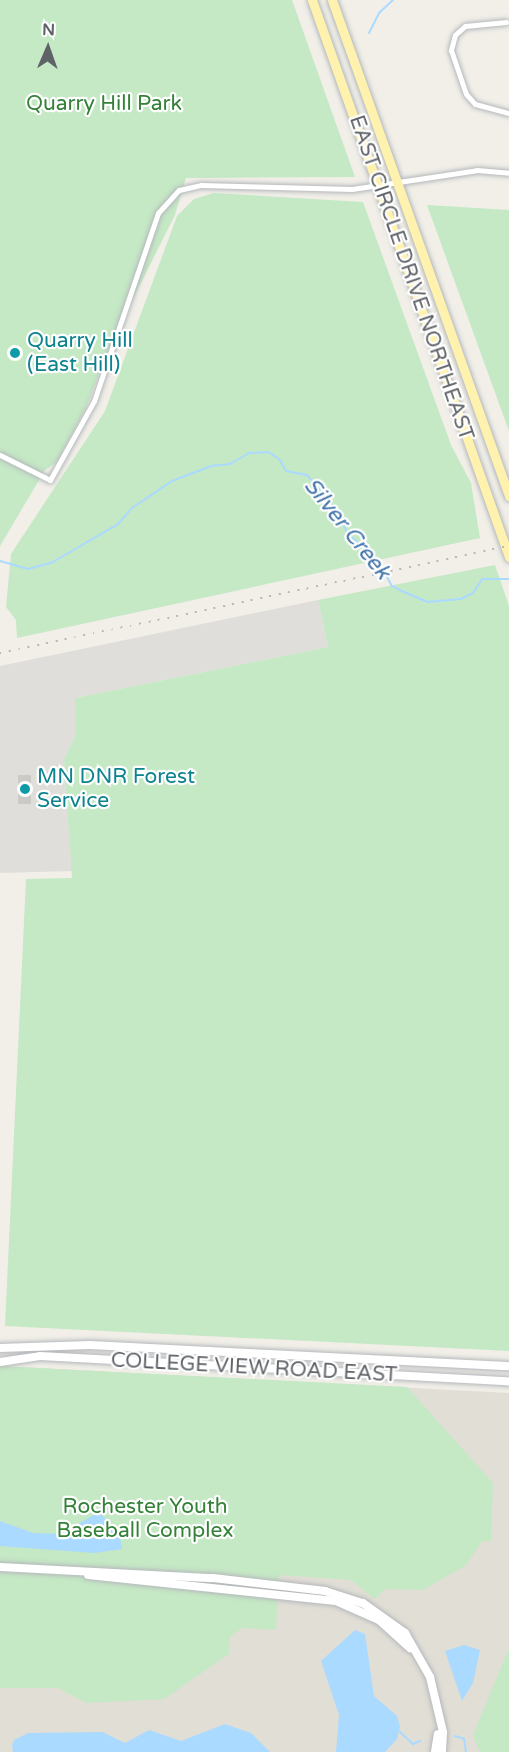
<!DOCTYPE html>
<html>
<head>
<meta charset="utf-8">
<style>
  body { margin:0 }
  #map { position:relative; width:509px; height:1752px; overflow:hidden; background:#f1efe8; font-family:"Varela Round",sans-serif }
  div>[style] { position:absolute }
  .industrial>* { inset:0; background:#e0deda }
  .education>* { inset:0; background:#e1ded6 }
  .green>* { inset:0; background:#c5e8c5 }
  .water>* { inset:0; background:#aadaff }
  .stream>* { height:2px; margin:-1px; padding:0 1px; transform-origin:1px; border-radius:1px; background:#aadaff }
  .building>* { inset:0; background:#cccac5 }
  .roads { filter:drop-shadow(0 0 2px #b5b8bc) drop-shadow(0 0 2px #b5b8bc) }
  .street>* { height:5px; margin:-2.5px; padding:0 2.5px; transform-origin:2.5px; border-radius:2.5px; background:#fff }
  .secondary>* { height:8px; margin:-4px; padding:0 4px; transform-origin:4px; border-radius:4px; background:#fff }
  .primary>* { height:9px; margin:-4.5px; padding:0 4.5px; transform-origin:4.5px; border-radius:4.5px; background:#fff2af }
  .rail>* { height:2px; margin-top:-1px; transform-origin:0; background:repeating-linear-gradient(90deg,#b6b7b8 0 1.5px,transparent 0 9.5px) }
  .dots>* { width:16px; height:16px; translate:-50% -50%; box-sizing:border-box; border:3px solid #fff; border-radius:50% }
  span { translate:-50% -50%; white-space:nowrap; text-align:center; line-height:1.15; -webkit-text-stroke:4.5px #fff; paint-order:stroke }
  .park-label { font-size:21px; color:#348238 }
  .street-label { font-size:21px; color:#5f6368 }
  .culture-label { font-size:21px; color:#0d838f }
  .left { translate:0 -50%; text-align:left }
  .water-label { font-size:22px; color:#4174aa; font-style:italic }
  .north { position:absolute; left:18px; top:18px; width:60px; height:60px; -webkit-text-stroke:4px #fff; paint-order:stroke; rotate:2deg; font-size:16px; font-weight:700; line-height:24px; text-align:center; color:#5f6368 }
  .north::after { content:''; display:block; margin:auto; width:21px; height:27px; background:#5f6368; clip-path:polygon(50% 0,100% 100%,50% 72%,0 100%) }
</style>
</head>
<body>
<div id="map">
  <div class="industrial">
    <i style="clip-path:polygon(318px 600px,328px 647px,75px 698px,75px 736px,64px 759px,72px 871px,0 873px,0 666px)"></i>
  </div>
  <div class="education">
    <i style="clip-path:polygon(0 1366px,509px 1393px,509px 1752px,0 1752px)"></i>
  </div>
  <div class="green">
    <i style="clip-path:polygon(0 0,292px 0,355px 177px,186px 178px,175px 215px,111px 343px,86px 408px,57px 462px,45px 470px,0 546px)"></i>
    <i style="clip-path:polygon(214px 193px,363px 202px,451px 445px,471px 483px,480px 538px,17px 638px,16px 620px,6px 607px,11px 554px,105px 411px,177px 216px,194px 199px)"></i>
    <i style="clip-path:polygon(427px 205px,509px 210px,509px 431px)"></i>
    <i style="clip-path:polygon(495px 565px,509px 606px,509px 1351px,5px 1326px,26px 879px,72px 878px,64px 759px,75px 736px,75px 698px,328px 647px,318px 600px)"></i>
    <i style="clip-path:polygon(0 1366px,407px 1387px,493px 1483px,491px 1541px,482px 1541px,466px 1565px,423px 1590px,386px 1589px,374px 1599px,351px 1580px,279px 1575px,276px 1630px,242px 1628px,230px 1637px,229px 1654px,164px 1699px,87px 1703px,58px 1688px,0 1688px)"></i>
    <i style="clip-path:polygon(509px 1648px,509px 1752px,480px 1752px,473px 1735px)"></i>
  </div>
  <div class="water">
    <i style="clip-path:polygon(95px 1514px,101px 1514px,120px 1537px,122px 1549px,94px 1553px,0 1546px,0 1521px,33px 1533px,62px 1534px)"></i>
    <i style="clip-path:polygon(355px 1630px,365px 1634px,374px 1696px,397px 1716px,400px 1726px,397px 1739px,385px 1752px,336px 1752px,339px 1715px,321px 1661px)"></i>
    <i style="clip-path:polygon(464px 1645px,480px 1650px,473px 1683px,462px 1701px,445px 1651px)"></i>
    <i style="clip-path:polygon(225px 1724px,251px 1733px,270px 1752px,13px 1752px,12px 1746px,14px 1740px,28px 1733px,102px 1732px,125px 1743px,149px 1730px,181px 1741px)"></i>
  </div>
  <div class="stream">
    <i style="left:369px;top:33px;width:22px;rotate:-63deg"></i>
    <i style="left:379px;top:13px;width:19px;rotate:-43deg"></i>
    <i style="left:0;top:561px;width:29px;rotate:16deg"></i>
    <i style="left:28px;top:569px;width:24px;rotate:-15deg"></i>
    <i style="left:51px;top:563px;width:78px;rotate:-30.2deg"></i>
    <i style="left:118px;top:524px;width:21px;rotate:-49deg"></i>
    <i style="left:132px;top:508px;width:48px;rotate:-34deg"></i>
    <i style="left:172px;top:481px;width:42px;rotate:-21deg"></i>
    <i style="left:211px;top:466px;width:19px;rotate:-6deg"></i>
    <i style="left:230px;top:464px;width:22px;rotate:-30deg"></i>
    <i style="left:249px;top:453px;width:19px;rotate:-3deg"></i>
    <i style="left:268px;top:452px;width:13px;rotate:32deg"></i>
    <i style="left:279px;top:459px;width:14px;rotate:60deg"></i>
    <i style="left:286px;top:471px;width:21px;rotate:11deg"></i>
    <i style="left:307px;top:475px;width:48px;rotate:50deg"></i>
    <i style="left:338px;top:512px;width:24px;rotate:66deg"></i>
    <i style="left:348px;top:534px;width:42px;rotate:42.1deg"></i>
    <i style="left:379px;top:562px;width:27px;rotate:62deg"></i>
    <i style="left:392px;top:586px;width:13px;rotate:27deg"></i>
    <i style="left:404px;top:592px;width:25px;rotate:23deg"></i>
    <i style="left:427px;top:602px;width:34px;rotate:-5deg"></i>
    <i style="left:461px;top:599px;width:13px;rotate:-27deg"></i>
    <i style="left:473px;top:593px;width:17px;rotate:-57deg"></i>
    <i style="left:482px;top:579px;width:27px"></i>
    <i style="left:399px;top:1731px;width:19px;rotate:43deg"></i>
    <i style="left:413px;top:1744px;width:8px;rotate:-23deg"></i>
    <i style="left:455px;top:1736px;width:9px;rotate:18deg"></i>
    <i style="left:464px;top:1739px;width:13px;rotate:81deg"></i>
  </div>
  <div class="building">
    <i style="clip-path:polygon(18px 775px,31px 775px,31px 804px,18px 804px)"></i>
  </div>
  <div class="roads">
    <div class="street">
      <i style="left:506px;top:22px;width:41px;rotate:174.4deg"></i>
      <i style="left:465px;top:26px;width:13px;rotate:138deg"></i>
      <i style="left:455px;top:35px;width:16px;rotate:105deg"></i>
      <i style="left:451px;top:50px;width:46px;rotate:71.2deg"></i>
      <i style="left:466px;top:94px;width:13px;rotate:48deg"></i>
      <i style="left:475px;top:104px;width:35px;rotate:15deg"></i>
      <i style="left:0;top:455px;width:56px;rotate:26.6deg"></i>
      <i style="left:50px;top:480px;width:90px;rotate:-60.9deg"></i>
      <i style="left:94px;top:401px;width:199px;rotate:-71.2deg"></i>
      <i style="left:158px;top:213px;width:31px;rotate:-48deg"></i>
      <i style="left:179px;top:190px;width:23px;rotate:-13deg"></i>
      <i style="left:201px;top:185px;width:151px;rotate:1.5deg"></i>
      <i style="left:352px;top:189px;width:126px;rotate:-8.6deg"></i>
      <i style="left:477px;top:170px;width:32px;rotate:5deg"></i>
    </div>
    <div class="secondary">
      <i style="left:0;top:1348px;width:90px;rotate:-1.9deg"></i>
      <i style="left:90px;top:1345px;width:420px;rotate:2.9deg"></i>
      <i style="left:0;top:1362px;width:40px;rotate:-8.5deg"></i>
      <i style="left:40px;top:1356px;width:470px;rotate:3.1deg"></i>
      <i style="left:0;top:1567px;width:213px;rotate:3deg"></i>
      <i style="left:213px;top:1578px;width:113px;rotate:6.6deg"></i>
      <i style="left:325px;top:1591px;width:40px;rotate:18deg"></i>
      <i style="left:363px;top:1603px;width:52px;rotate:35.5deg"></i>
      <i style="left:405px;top:1633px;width:51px;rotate:60.4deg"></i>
      <i style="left:430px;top:1677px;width:57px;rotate:76.7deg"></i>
      <i style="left:443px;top:1732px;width:20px;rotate:93deg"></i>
      <i style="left:88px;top:1575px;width:249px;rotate:6deg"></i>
      <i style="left:336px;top:1601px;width:47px;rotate:23.8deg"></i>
      <i style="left:379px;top:1620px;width:42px;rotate:42.1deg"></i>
      <i style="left:435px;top:1752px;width:18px;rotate:-81deg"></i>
    </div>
    <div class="primary">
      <i style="left:312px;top:0;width:591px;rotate:70.52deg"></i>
      <i style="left:332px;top:0;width:527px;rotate:70.36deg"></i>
    </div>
  </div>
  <div class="rail">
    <i style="left:0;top:653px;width:520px;rotate:-11.87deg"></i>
  </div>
  <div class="dots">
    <i style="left:15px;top:353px;background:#0f9aa8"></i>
    <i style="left:25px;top:789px;background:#0f9aa8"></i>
  </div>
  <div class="park-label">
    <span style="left:104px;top:104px">Quarry Hill Park</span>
    <span style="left:145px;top:1519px">Rochester Youth<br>Baseball Complex</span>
  </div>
  <div class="street-label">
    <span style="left:411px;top:278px;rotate:71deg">EAST CIRCLE DRIVE NORTHEAST</span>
    <span style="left:254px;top:1368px;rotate:3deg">COLLEGE VIEW ROAD EAST</span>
  </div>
  <div class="culture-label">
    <span class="left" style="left:27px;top:353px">Quarry Hill<br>(East Hill)</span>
    <span class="left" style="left:37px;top:789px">MN DNR Forest<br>Service</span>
  </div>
  <div class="water-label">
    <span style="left:347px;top:529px;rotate:51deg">Silver Creek</span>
  </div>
  <div class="north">N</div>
</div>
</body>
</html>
